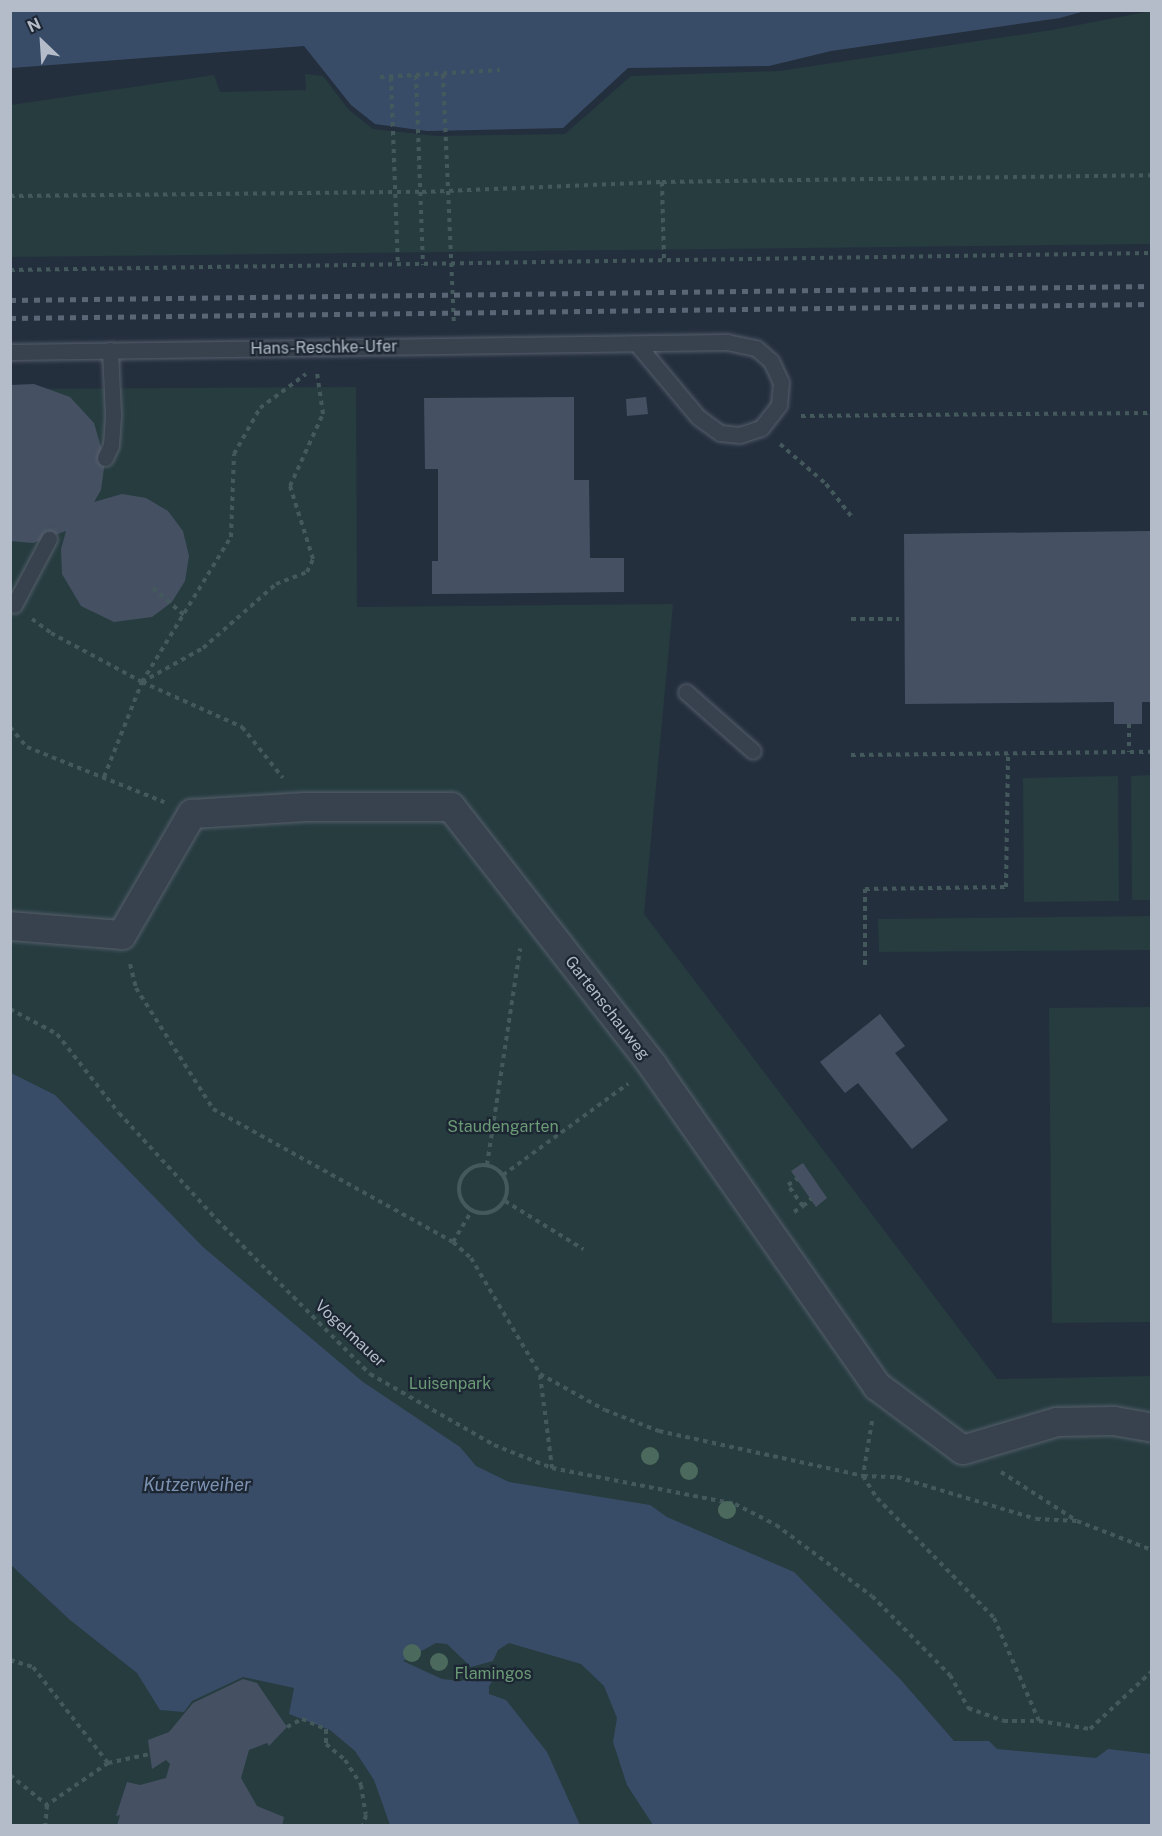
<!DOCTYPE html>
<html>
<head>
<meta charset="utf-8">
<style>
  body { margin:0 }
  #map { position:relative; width:1162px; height:1836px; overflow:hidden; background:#242f3e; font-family:"Public Sans",sans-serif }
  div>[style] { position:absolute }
  .green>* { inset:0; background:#263c3f }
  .water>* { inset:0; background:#394c67 }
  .building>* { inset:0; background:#455162 }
  .path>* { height:4px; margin-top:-2px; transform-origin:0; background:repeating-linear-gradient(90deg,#44595c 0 4.5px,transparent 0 9px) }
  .path>.ring { margin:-2px; padding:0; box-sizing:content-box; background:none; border:4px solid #44595c; border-radius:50% }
  .roads { filter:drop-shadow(0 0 2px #565f6c) drop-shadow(0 0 2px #565f6c) }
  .lane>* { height:15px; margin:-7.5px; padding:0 7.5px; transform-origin:7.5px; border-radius:7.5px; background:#38414e }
  .street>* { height:28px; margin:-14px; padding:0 14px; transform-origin:14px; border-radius:14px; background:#38414e }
  .rail>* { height:4.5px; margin-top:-2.25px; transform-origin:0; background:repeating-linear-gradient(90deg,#5a6575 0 6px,transparent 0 12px) }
  .trees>* { width:18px; height:18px; margin:-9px; border-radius:50%; background:#4b6a5d }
  span { translate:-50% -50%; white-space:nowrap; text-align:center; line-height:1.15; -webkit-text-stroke:4.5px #1d2633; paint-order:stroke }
  .street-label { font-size:16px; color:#b4bcc9 }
  .park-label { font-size:16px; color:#6b9a76 }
  .water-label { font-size:18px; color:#7c92b1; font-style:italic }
  .frame { position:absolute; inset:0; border:12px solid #b4bcc9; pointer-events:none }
  .north { position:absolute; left:12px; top:12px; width:60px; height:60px; -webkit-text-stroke:4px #1d2633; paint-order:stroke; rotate:335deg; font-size:16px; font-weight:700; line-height:24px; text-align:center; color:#b4bcc9 }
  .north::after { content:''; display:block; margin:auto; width:21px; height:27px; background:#b4bcc9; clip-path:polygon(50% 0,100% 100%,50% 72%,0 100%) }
</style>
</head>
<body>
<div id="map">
  <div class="green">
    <i style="clip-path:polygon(1151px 11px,1151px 244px,11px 257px,11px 105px,214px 75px,220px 92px,306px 90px,305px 74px,323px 76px,348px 109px,373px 129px,436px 136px,565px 134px,631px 76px,779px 71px,1052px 30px)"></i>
    <i style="clip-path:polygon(356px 387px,357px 607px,673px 604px,644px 914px,997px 1379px,1151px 1376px,1151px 1825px,11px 1825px,10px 389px)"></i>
    <i style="clip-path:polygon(1151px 775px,1151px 900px,1132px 900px,1131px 776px)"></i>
    <i style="clip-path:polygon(1118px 776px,1119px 901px,1024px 902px,1023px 778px)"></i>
    <i style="clip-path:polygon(1151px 916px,1151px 950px,879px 952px,878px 919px)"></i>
    <i style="clip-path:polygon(1151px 1007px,1151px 1322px,1052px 1323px,1049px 1008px)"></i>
  </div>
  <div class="water">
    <i style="clip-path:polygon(11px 10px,1085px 10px,1085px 11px,1060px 18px,831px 51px,769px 66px,628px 68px,563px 128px,427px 131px,375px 124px,351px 105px,304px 46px,11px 68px)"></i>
    <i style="clip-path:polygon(11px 1073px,55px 1095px,203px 1247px,363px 1382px,460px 1447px,476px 1466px,509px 1482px,650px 1505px,667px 1517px,794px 1572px,901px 1680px,954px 1741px,989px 1741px,997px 1749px,1096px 1758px,1108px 1749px,1151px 1754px,1151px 1825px,653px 1825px,627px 1785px,613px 1742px,617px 1718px,604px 1686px,581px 1664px,509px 1643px,498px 1650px,493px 1661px,471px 1667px,447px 1644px,436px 1643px,403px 1661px,442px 1679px,462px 1681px,478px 1668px,493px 1669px,495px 1678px,489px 1686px,489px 1694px,506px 1700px,547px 1752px,580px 1825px,390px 1825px,374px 1780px,355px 1751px,330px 1730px,289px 1714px,294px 1688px,243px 1677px,192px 1701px,184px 1712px,160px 1710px,137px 1673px,70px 1620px,11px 1565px)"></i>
  </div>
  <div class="building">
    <i style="clip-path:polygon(34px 384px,70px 397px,94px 423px,105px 461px,101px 490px,94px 502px,122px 494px,146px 498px,168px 511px,183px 531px,189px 556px,185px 581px,172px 602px,152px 617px,114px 622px,81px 606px,62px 574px,61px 549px,66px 531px,33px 543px,10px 541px,10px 385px)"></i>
    <i style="clip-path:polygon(574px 397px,574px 480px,589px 480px,590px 558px,624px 558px,624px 592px,432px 594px,432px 561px,438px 561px,438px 469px,425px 469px,424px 398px)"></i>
    <i style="clip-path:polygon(646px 397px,648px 414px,627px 416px,626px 399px)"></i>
    <i style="clip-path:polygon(1152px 531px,1152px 702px,1142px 702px,1142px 724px,1114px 724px,1114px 702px,905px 704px,904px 534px)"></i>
    <i style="clip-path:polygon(880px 1014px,905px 1046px,895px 1053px,948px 1120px,912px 1149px,858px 1083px,845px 1093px,820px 1062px)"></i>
    <i style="clip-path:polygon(803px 1163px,827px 1198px,816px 1207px,791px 1171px)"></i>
    <i style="clip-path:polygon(243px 1679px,257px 1683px,287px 1727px,269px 1746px,267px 1743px,249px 1750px,241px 1778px,257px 1806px,284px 1817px,282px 1826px,117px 1826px,120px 1815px,116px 1816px,127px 1782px,140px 1785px,166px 1778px,170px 1764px,166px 1760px,152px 1769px,148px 1740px,169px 1732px,193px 1703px)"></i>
  </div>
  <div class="path">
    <i style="left:443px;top:74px;width:248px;rotate:87.5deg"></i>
    <i style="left:416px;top:75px;width:190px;rotate:87.9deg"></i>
    <i style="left:380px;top:77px;width:120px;rotate:-3.3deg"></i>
    <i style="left:391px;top:77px;width:188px;rotate:87.9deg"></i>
    <i style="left:662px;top:182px;width:79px;rotate:88.5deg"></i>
    <i style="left:10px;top:196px;width:412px;rotate:-0.6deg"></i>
    <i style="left:422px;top:192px;width:240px;rotate:-2.4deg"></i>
    <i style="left:662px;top:182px;width:490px;rotate:-0.8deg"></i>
    <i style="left:10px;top:270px;width:1142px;rotate:-0.85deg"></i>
    <i style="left:801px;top:416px;width:351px;rotate:-0.5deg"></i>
    <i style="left:780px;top:444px;width:61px;rotate:41deg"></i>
    <i style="left:826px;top:484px;width:41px;rotate:52deg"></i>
    <i style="left:153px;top:588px;width:41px;rotate:41.1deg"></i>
    <i style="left:32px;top:619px;width:24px;rotate:36deg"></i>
    <i style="left:51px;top:633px;width:103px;rotate:28.3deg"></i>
    <i style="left:142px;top:682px;width:110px;rotate:24.2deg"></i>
    <i style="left:242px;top:727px;width:65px;rotate:51.2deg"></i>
    <i style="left:851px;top:619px;width:48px"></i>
    <i style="left:142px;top:682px;width:70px;rotate:-29.1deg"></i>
    <i style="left:203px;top:648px;width:97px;rotate:-41.2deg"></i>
    <i style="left:276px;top:584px;width:33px;rotate:-21deg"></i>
    <i style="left:307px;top:572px;width:14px;rotate:-65deg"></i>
    <i style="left:313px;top:559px;width:77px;rotate:-107.5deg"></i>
    <i style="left:290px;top:486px;width:79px;rotate:-65.4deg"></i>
    <i style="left:323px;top:414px;width:41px;rotate:-98.3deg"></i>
    <i style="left:1129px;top:724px;width:28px;rotate:90deg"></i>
    <i style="left:10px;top:727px;width:26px;rotate:50deg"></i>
    <i style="left:27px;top:747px;width:148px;rotate:21.9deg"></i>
    <i style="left:851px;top:755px;width:301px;rotate:-0.6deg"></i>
    <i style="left:104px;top:777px;width:102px;rotate:-68.2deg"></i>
    <i style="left:142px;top:682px;width:170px;rotate:-58.5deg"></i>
    <i style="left:231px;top:537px;width:83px;rotate:-87.9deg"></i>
    <i style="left:234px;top:454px;width:53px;rotate:-60.5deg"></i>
    <i style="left:260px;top:408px;width:57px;rotate:-36.5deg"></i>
    <i style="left:130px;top:964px;width:25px;rotate:76deg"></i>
    <i style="left:136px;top:988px;width:143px;rotate:57.5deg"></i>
    <i style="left:213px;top:1109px;width:274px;rotate:29deg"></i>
    <i style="left:453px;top:1242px;width:24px;rotate:42deg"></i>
    <i style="left:471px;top:1258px;width:135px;rotate:59.3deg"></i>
    <i style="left:540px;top:1374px;width:74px;rotate:29deg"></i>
    <i style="left:605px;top:1410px;width:58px;rotate:21.3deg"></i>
    <i style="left:659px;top:1431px;width:209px;rotate:12.4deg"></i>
    <i style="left:863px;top:1476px;width:34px;rotate:2deg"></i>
    <i style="left:897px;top:1477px;width:145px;rotate:16.8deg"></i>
    <i style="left:1036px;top:1519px;width:41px;rotate:2.8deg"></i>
    <i style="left:865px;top:965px;width:76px;rotate:-90deg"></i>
    <i style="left:865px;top:889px;width:141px;rotate:-0.8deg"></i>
    <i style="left:1006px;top:887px;width:134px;rotate:-89.1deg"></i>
    <i style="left:10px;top:1009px;width:53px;rotate:28deg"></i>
    <i style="left:57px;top:1034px;width:100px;rotate:51.9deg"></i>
    <i style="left:119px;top:1113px;width:145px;rotate:47.5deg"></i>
    <i style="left:217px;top:1220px;width:217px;rotate:45.2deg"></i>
    <i style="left:370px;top:1374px;width:143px;rotate:29.8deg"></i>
    <i style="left:494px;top:1445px;width:62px;rotate:21.6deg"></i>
    <i style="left:552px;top:1468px;width:187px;rotate:11.1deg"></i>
    <i style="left:735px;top:1504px;width:46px;rotate:27.1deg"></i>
    <i style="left:776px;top:1525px;width:119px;rotate:36.5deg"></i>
    <i style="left:872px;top:1596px;width:111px;rotate:45.4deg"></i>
    <i style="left:950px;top:1675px;width:38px;rotate:61deg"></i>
    <i style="left:968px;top:1708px;width:37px;rotate:20deg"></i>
    <i style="left:1003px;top:1721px;width:36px"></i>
    <i style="left:1039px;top:1721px;width:52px;rotate:8.9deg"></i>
    <i style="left:1090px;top:1729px;width:85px;rotate:-43.1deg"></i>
    <i style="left:487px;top:1165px;width:219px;rotate:-81.3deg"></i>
    <i class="ring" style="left:459px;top:1165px;width:44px;height:44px"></i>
    <i style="left:503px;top:1175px;width:155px;rotate:-36.1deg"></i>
    <i style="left:505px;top:1201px;width:92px;rotate:31.6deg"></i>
    <i style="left:803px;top:1206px;width:11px;rotate:-41deg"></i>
    <i style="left:794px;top:1212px;width:11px;rotate:-34deg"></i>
    <i style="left:803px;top:1206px;width:26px;rotate:-126deg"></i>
    <i style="left:788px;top:1185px;width:11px;rotate:-34deg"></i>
    <i style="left:453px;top:1242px;width:37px;rotate:-59deg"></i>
    <i style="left:540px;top:1375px;width:94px;rotate:82.6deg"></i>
    <i style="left:872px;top:1421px;width:56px;rotate:99.3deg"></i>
    <i style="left:863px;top:1476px;width:26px;rotate:58deg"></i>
    <i style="left:877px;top:1498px;width:168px;rotate:45.7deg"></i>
    <i style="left:994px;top:1618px;width:112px;rotate:66.4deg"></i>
    <i style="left:1001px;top:1472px;width:90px;rotate:32.8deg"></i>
    <i style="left:1077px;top:1521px;width:80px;rotate:21.1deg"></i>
    <i style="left:10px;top:1660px;width:24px;rotate:17deg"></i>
    <i style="left:33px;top:1667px;width:122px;rotate:52deg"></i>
    <i style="left:108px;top:1763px;width:74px;rotate:145.5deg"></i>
    <i style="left:47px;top:1805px;width:21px;rotate:95deg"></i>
    <i style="left:287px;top:1727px;width:17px;rotate:-28deg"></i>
    <i style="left:302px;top:1719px;width:26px;rotate:23deg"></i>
    <i style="left:326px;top:1729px;width:15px;rotate:90deg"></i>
    <i style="left:326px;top:1744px;width:25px;rotate:40deg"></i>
    <i style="left:345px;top:1760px;width:30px;rotate:57deg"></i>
    <i style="left:361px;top:1785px;width:30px;rotate:81deg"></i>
    <i style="left:366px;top:1815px;width:11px;rotate:105deg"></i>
    <i style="left:108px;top:1763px;width:43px;rotate:-12.1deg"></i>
    <i style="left:10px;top:1775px;width:48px;rotate:39deg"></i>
  </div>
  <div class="roads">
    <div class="lane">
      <i style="left:10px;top:352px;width:717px;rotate:-0.8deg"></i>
      <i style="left:727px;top:342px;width:30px;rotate:12deg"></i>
      <i style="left:756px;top:348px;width:20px;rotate:41deg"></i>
      <i style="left:771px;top:361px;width:23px;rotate:65deg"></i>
      <i style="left:781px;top:382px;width:23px;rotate:95deg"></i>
      <i style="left:779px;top:405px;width:29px;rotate:128deg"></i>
      <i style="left:761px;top:428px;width:23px;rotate:162deg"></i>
      <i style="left:739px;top:435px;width:19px;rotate:-174deg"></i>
      <i style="left:720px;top:433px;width:27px;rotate:-144deg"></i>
      <i style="left:698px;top:417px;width:95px;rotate:-129.9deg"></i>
      <i style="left:105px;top:458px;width:14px;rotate:-65deg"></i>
      <i style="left:111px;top:445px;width:31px;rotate:-86deg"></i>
      <i style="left:113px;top:414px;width:64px;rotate:-92.7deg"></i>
      <i style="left:14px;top:605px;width:75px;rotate:-62.1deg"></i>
      <i style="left:686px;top:692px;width:89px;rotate:41.4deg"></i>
    </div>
    <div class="street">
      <i style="left:10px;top:926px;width:112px;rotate:4.6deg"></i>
      <i style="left:122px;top:935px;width:140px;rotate:-60deg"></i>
      <i style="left:192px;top:814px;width:114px;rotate:-3.5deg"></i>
      <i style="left:306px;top:807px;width:145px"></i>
      <i style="left:451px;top:807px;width:328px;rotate:52deg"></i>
      <i style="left:653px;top:1066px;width:391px;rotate:55deg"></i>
      <i style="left:877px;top:1386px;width:107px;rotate:36.7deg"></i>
      <i style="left:963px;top:1450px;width:98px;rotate:-16.6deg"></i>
      <i style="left:1057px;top:1422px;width:57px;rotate:-1deg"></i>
      <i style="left:1114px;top:1421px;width:39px;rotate:10deg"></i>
    </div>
  </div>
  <div class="rail">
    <i style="left:10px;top:300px;width:1142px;rotate:-0.7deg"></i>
    <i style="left:10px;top:318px;width:1142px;rotate:-0.7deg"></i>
  </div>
  <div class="trees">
    <i style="left:650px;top:1456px"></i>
    <i style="left:689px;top:1471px"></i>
    <i style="left:727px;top:1510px"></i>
    <i style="left:412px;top:1653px"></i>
    <i style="left:439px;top:1662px"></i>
  </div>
  <div class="street-label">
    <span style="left:324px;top:348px;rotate:-1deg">Hans-Reschke-Ufer</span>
    <span style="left:607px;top:1008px;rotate:52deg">Gartenschauweg</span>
    <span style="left:350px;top:1334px;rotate:43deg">Vogelmauer</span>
  </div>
  <div class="park-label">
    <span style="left:503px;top:1127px">Staudengarten</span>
    <span style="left:450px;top:1384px">Luisenpark</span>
    <span style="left:493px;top:1674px">Flamingos</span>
  </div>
  <div class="water-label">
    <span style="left:197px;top:1485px">Kutzerweiher</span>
  </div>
  <div class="frame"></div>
  <div class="north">N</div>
</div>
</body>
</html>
